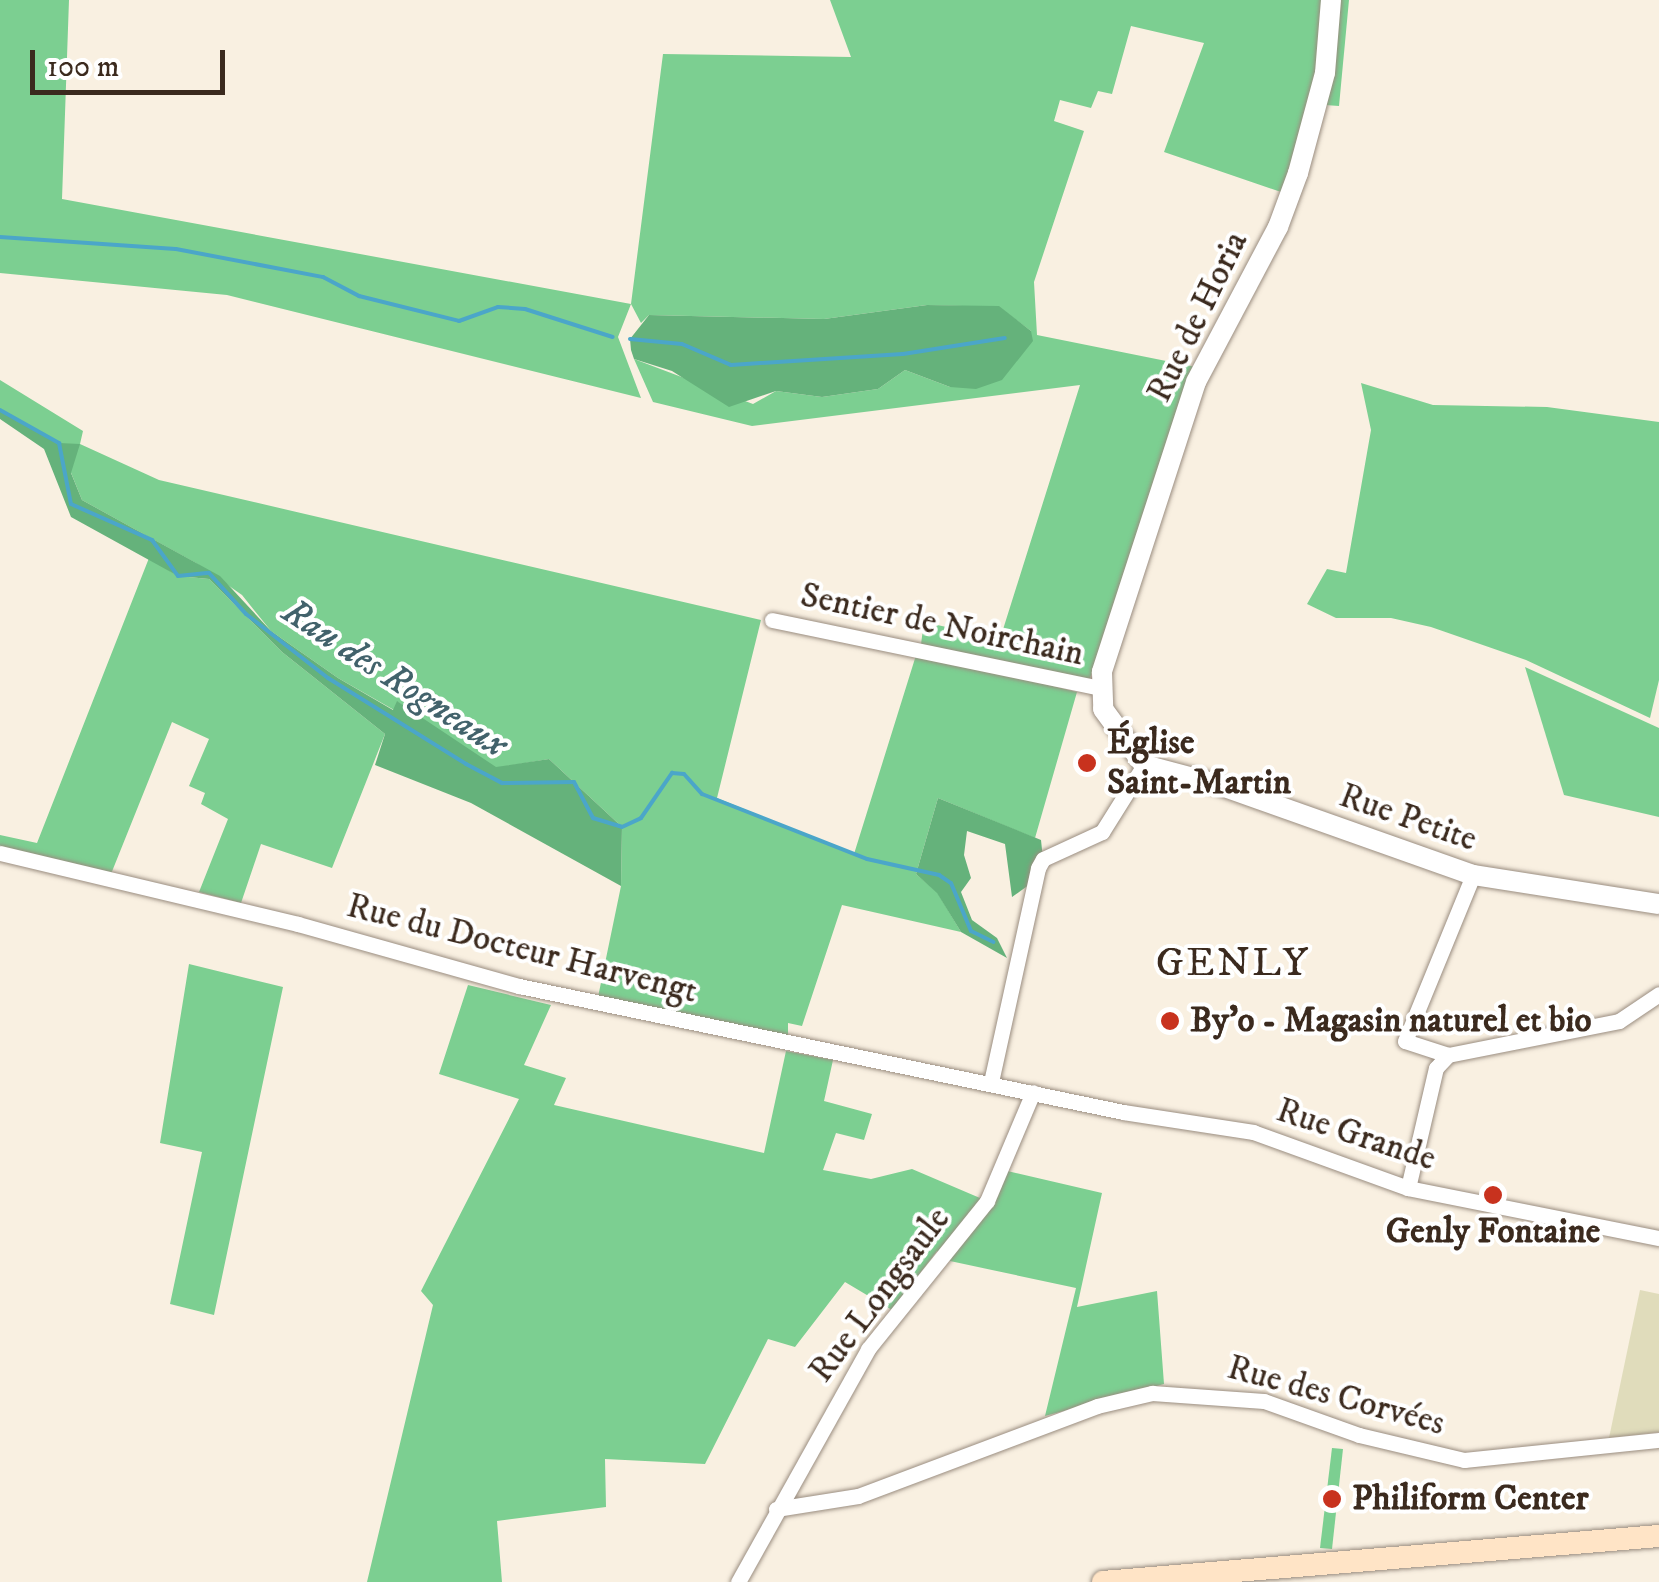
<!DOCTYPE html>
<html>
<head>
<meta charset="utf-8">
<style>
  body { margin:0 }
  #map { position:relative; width:1659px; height:1582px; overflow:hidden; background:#f9f0e1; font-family:"IM FELL DW Pica",serif }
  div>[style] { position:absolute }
  .built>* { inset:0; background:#e0dcbb }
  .green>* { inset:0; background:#7ccf91 }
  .forest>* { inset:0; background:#65b27b }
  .stream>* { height:4px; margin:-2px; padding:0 2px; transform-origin:2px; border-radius:2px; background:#4ba6c9 }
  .roads { filter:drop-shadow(0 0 2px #9a8d80) drop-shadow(0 0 2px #9a8d80) }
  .minor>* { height:15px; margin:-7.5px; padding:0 7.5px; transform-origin:7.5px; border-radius:7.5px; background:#fff }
  .tertiary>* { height:20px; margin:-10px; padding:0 10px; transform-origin:10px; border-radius:10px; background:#fff }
  .secondary>* { height:22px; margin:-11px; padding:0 11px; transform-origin:11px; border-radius:11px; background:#ffe4c6 }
  .dots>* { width:28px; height:28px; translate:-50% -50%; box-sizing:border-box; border:5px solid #fff; border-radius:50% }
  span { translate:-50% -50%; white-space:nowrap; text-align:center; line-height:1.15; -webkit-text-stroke:8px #fff; paint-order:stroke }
  .street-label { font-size:35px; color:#3b2a1e }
  .poi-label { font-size:35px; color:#3b2a1e; font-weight:700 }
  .left { translate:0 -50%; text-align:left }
  .water-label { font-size:38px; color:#42626b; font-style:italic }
  .quarter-label { font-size:40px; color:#3b2a1e; letter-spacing:2.5px }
  .scale { position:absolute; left:30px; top:50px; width:195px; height:45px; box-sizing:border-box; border:5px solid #3b2a1e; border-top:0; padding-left:12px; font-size:30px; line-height:35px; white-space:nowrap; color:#3b2a1e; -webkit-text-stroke:8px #fff; paint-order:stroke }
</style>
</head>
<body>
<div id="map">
  <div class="built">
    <i style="clip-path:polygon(1640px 1290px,1659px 1294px,1659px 1432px,1609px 1438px)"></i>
  </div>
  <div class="green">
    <i style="clip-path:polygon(0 0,69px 0,62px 199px,631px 304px,663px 54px,851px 57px,830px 0,1325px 0,1319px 66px,1284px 193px,1164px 152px,1204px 43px,1131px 26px,1112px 94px,1098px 91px,1091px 108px,1060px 100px,1054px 121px,1084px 131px,1034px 282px,1037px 335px,1196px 367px,1089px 681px,921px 644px,924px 622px,1000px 639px,1080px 385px,752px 426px,653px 402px,634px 359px,753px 404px,776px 391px,822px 397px,878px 389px,905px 370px,950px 387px,1031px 331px,999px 307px,927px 305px,824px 319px,649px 315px,641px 323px,631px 304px,618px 337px,641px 398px,227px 295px,0 273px)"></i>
    <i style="clip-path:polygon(1338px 0,1349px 0,1339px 106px,1325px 105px)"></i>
    <i style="clip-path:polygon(0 380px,83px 431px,80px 444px,159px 480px,761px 620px,717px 798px,854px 854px,917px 652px,1077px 692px,1035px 838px,938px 798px,916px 874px,937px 892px,961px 932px,842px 905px,802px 1026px,788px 1023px,788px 1036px,598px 997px,621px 886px,622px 827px,549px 759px,496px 768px,480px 759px,398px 702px,394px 710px,338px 678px,271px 631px,242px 595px,196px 563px,82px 500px,59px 443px,0 410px)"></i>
    <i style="clip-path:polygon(1361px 383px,1433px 405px,1547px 407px,1659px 422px,1659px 680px,1650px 718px,1526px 660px,1431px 627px,1391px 618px,1336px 618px,1307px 604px,1327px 569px,1346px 573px,1371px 430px)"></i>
    <i style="clip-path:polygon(149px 558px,178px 576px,209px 579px,282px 652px,385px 734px,332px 868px,261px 844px,241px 903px,199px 892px,228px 819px,201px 804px,205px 793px,189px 786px,209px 739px,172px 722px,111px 874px,0 848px,0 835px,37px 843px)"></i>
    <i style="clip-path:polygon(1525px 667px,1659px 728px,1659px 817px,1564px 795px)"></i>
    <i style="clip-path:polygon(189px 964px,283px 987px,214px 1315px,170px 1304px,202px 1152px,160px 1143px)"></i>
    <i style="clip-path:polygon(468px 985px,551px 1005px,524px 1065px,566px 1078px,554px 1105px,764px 1153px,786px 1051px,833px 1060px,824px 1101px,872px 1114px,864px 1140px,836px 1133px,823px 1170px,871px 1179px,912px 1169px,987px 1201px,1003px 1170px,1102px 1193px,1077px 1307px,1157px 1291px,1164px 1384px,1045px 1416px,1076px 1288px,950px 1261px,937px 1251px,892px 1310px,845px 1282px,795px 1347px,768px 1339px,705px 1464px,605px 1459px,606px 1507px,497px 1521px,502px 1582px,367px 1582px,433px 1305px,421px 1291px,519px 1099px,439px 1074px)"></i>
    <i style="clip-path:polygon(1332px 1448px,1343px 1449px,1332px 1549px,1320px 1548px)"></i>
  </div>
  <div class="forest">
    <i style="clip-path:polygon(927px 305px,999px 306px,1031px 331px,1033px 341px,1002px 380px,976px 389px,950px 387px,905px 370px,878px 389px,822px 397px,776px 391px,729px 407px,672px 371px,634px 359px,631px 350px,630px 339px,649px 315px,824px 319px)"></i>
    <i style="clip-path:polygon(0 410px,59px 443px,80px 444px,71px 473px,82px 500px,220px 576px,271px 631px,338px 678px,393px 710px,397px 701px,496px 767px,549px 759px,622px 827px,621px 886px,471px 803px,375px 765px,385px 734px,282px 652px,209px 579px,178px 576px,71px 517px,44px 449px,0 419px)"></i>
    <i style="clip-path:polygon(938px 798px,1041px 840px,1043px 859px,1033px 882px,1012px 897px,1005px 844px,967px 831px,964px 855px,971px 878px,961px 892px,972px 920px,997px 938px,1007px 958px,961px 932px,937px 893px,916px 874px)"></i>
  </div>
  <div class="stream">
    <i style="left:0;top:237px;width:176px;rotate:3.9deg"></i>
    <i style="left:176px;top:249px;width:150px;rotate:10.8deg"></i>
    <i style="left:323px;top:277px;width:41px;rotate:27.8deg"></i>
    <i style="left:359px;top:296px;width:103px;rotate:14deg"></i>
    <i style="left:459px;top:321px;width:41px;rotate:-19.7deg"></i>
    <i style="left:498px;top:307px;width:27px;rotate:4deg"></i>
    <i style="left:525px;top:309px;width:92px;rotate:17.7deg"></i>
    <i style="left:630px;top:339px;width:52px;rotate:5.5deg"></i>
    <i style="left:682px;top:344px;width:53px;rotate:23.2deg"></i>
    <i style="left:731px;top:365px;width:172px;rotate:-3.7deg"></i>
    <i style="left:903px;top:354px;width:103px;rotate:-8.9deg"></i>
    <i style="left:0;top:410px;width:68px;rotate:29.2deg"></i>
    <i style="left:59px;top:443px;width:62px;rotate:78.9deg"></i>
    <i style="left:71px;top:504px;width:89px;rotate:24deg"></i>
    <i style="left:152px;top:540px;width:44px;rotate:54.2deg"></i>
    <i style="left:178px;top:576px;width:31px;rotate:-6deg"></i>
    <i style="left:209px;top:573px;width:55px;rotate:47.9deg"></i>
    <i style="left:246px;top:614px;width:104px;rotate:38deg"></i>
    <i style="left:328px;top:678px;width:163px;rotate:31.9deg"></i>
    <i style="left:466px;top:764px;width:41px;rotate:27.8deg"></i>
    <i style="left:502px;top:783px;width:72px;rotate:-0.8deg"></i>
    <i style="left:574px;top:782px;width:41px;rotate:62.2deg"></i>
    <i style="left:593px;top:818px;width:30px;rotate:17deg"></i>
    <i style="left:622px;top:827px;width:21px;rotate:-25deg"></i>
    <i style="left:641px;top:818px;width:55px;rotate:-55.4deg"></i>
    <i style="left:672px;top:773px;width:12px;rotate:5deg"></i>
    <i style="left:684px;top:774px;width:27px;rotate:48deg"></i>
    <i style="left:702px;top:794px;width:177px;rotate:21.5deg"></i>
    <i style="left:867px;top:859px;width:74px;rotate:12.5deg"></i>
    <i style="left:939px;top:875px;width:14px;rotate:34deg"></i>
    <i style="left:951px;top:883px;width:52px;rotate:67.4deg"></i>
    <i style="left:971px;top:931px;width:25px;rotate:26deg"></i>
  </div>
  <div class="roads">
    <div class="minor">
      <i style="left:772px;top:620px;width:334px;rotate:11.7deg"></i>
      <i style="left:0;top:853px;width:306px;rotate:13.4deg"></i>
      <i style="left:298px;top:924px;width:230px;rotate:15.7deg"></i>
      <i style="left:519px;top:986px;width:617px;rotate:11.78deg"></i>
      <i style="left:1123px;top:1112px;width:132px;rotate:8.7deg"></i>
      <i style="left:1253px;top:1132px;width:165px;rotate:19.9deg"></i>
      <i style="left:1408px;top:1188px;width:256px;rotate:11.3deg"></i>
      <i style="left:1448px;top:1055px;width:45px;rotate:-162deg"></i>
      <i style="left:1405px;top:1041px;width:179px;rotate:-67.7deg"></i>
      <i style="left:991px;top:1082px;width:219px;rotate:-77.6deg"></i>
      <i style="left:1038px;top:868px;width:10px;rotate:-61deg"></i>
      <i style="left:1043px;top:859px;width:65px;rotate:-24.6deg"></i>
      <i style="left:1102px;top:832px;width:79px;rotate:-57.9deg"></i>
      <i style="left:1408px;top:1188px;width:123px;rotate:-76.9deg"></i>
      <i style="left:1436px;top:1068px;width:18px;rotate:-47deg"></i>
      <i style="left:1448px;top:1055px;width:174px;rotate:-11.2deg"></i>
      <i style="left:1619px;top:1021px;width:48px;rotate:-34deg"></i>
      <i style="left:776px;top:1509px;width:83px;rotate:-9deg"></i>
      <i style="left:858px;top:1496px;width:255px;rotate:-20.6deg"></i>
      <i style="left:1097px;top:1406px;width:57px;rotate:-13.3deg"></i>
      <i style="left:1152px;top:1393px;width:112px;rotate:4.1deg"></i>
      <i style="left:1264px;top:1401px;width:101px;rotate:19.7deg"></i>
      <i style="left:1359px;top:1435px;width:108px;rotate:13.4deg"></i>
      <i style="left:1464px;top:1460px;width:196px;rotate:-5.9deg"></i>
      <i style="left:738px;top:1582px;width:267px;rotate:-60.8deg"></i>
      <i style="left:868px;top:1349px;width:190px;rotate:-51.2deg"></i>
      <i style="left:987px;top:1201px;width:118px;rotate:-67.1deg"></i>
    </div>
    <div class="tertiary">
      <i style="left:1331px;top:0;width:73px;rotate:94.7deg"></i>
      <i style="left:1325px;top:73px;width:104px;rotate:105.1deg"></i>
      <i style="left:1298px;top:173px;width:58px;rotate:110.3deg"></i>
      <i style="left:1278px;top:227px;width:175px;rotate:117.9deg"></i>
      <i style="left:1196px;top:382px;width:305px;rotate:108deg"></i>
      <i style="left:1102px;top:672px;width:37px;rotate:88deg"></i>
      <i style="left:1103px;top:709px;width:69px;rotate:53.8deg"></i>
      <i style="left:1144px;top:765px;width:74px;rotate:14.8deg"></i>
      <i style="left:1216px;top:784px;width:273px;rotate:19.5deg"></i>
      <i style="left:1473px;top:875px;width:188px;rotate:8.9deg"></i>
    </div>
    <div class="secondary">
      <i style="left:1103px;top:1582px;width:558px;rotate:-4.73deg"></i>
    </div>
  </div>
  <div class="dots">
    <i style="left:1087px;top:763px;background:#c8321e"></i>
    <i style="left:1170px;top:1021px;background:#c8321e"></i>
    <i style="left:1493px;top:1195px;background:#c8321e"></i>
    <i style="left:1332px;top:1499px;background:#c8321e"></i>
  </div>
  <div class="street-label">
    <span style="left:1198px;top:317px;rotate:-64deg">Rue de Horia</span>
    <span style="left:942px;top:625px;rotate:12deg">Sentier de Noirchain</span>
    <span style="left:1408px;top:818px;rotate:19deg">Rue Petite</span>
    <span style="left:522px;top:949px;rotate:14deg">Rue du Docteur Harvengt</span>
    <span style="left:1356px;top:1135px;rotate:18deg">Rue Grande</span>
    <span style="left:880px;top:1295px;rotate:-53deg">Rue Longsaule</span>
    <span style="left:1336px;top:1396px;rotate:15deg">Rue des Corvées</span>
  </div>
  <div class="poi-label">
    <span class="left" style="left:1107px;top:763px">Église<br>Saint-Martin</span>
    <span class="left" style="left:1190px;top:1021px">By'o - Magasin naturel et bio</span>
    <span style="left:1493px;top:1232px">Genly Fontaine</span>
    <span class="left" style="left:1352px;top:1499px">Philiform Center</span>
  </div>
  <div class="water-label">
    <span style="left:394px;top:679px;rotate:33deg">Rau des Rogneaux</span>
  </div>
  <div class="quarter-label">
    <span style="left:1233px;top:964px">GENLY</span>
  </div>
  <div class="scale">100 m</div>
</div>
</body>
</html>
